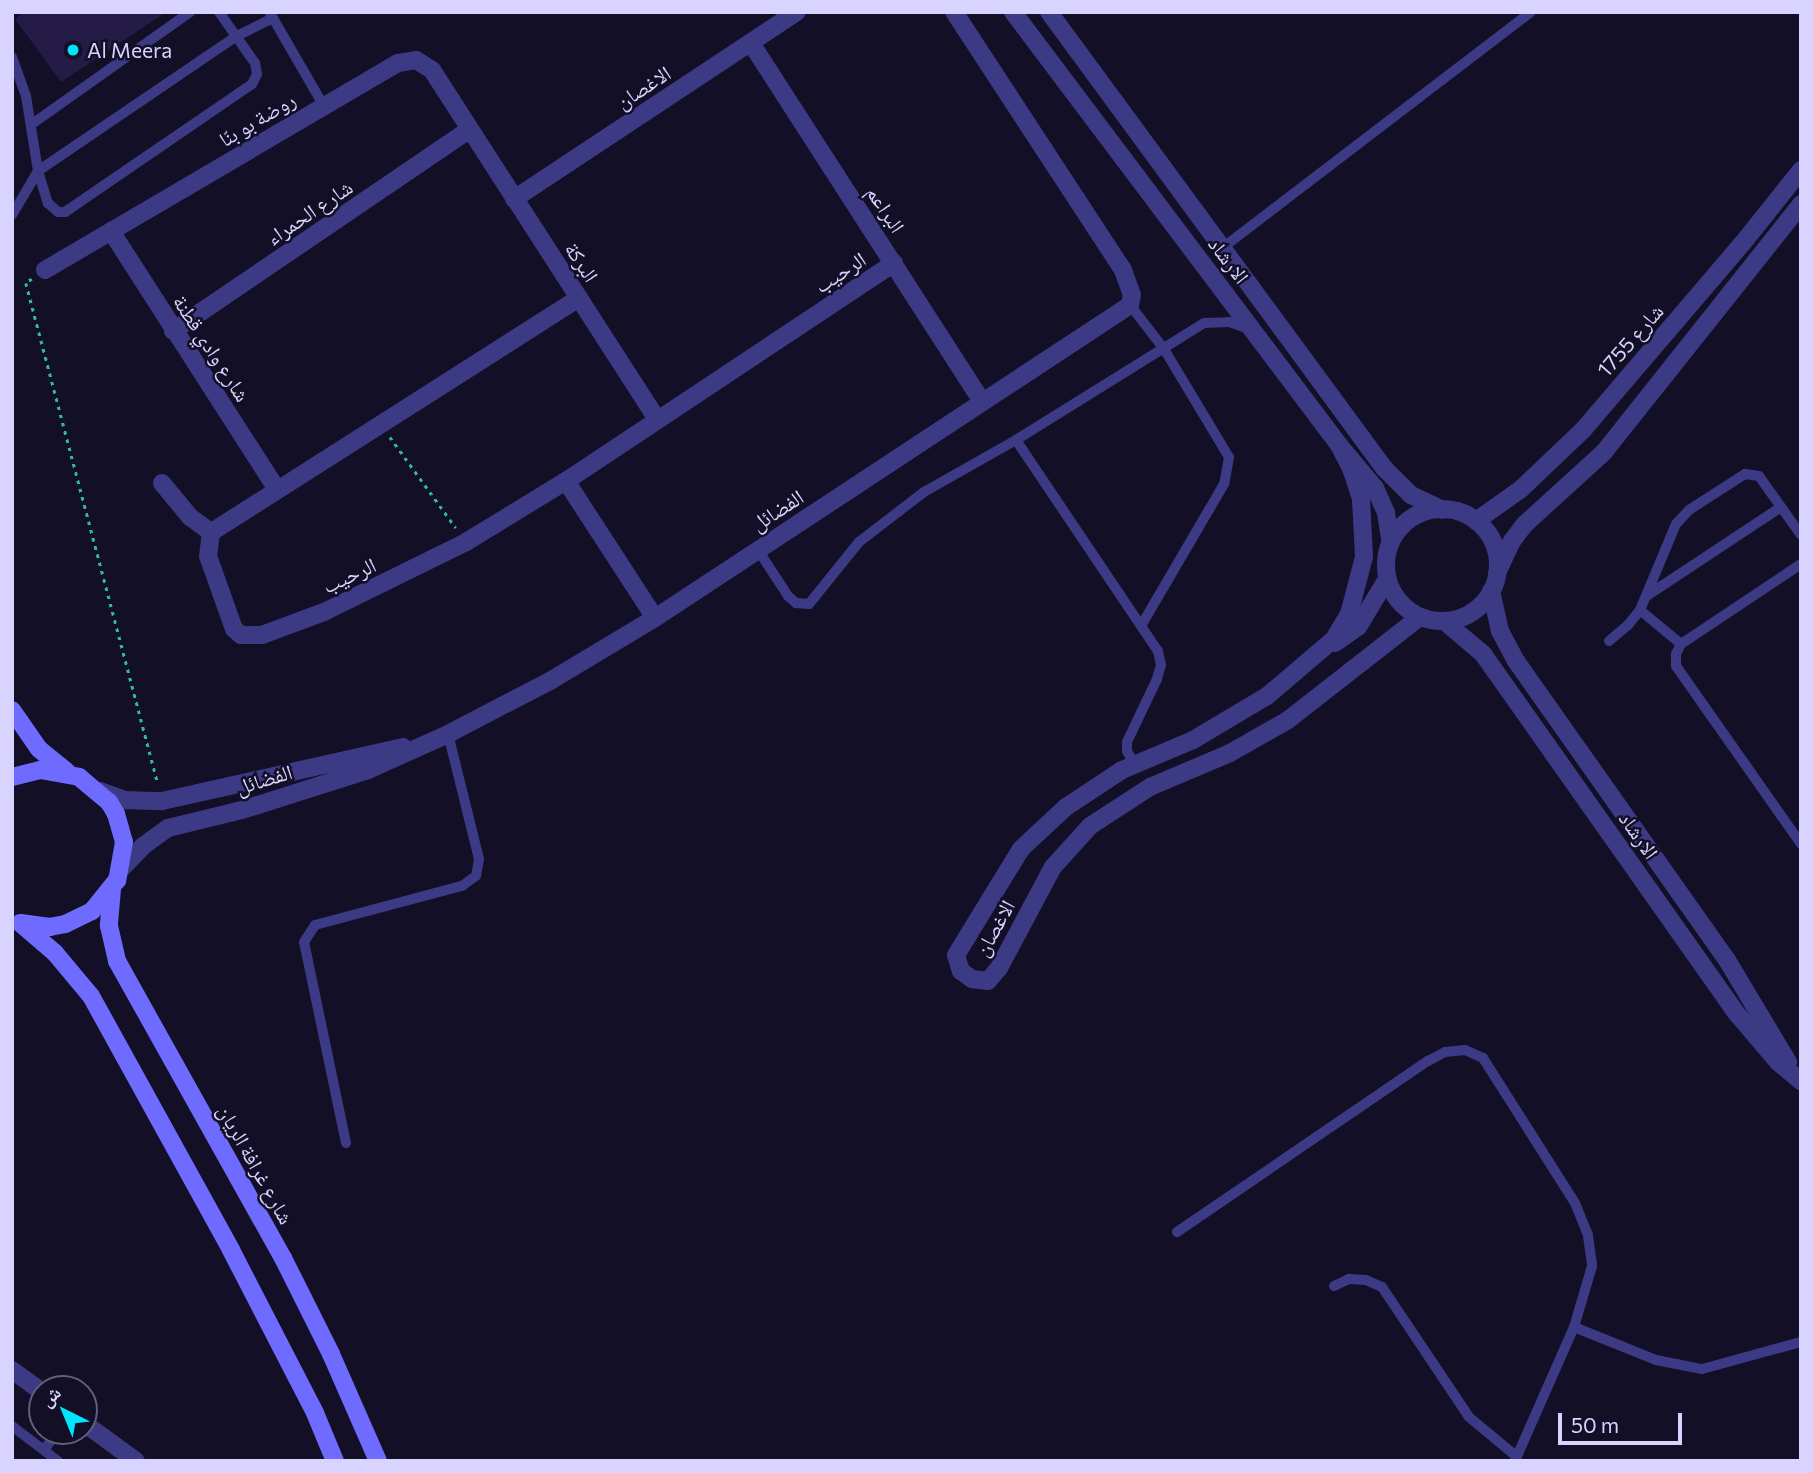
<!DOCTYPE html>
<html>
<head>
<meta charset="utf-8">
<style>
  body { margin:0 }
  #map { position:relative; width:1813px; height:1473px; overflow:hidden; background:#130f26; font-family:Commissioner,"Noto Naskh Arabic",sans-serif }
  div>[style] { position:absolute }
  .building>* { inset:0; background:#241b47 }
  .path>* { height:2.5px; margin-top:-1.25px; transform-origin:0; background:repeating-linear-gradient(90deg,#2fb8b0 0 3.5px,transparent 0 8.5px) }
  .service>* { height:10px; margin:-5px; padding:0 5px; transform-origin:5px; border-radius:5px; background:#3d3a85 }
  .minor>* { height:18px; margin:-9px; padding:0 9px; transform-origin:9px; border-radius:9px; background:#3d3a85 }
  .minor>.ring { margin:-9px; padding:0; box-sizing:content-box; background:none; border:18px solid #3d3a85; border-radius:50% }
  .secondary>* { height:18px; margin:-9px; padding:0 9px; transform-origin:9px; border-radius:9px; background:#6f6bff }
  .dots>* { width:19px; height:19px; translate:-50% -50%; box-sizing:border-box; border:4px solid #130f26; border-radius:50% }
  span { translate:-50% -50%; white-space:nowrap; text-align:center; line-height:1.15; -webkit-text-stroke:5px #130f26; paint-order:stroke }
  .poi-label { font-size:21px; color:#d9d4ff }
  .left { translate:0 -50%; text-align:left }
  .street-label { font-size:21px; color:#d9d4ff }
  .frame { position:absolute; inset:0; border:14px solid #d9d4ff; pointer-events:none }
  .north { position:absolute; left:28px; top:1375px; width:70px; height:70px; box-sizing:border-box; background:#130f26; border:2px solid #625e7d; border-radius:50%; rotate:317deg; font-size:19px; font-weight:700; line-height:28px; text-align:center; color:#d9d4ff }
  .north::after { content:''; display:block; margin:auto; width:24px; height:32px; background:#00e5ff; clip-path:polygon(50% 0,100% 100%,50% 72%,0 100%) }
  .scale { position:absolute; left:1558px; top:1413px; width:124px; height:32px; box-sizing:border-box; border:4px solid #d9d4ff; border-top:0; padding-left:9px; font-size:21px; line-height:24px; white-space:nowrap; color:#d9d4ff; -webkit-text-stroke:5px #130f26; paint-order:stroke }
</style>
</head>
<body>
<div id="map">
  <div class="building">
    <i style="clip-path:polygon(25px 12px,166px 12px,61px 82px,15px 19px)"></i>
  </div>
  <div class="path">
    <i style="left:32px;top:279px;width:7px;rotate:146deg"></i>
    <i style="left:26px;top:283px;width:518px;rotate:75.24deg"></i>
    <i style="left:390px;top:437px;width:112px;rotate:54deg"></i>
  </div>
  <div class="service">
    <i style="left:270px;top:13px;width:108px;rotate:59.9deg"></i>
    <i style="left:12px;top:57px;width:41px;rotate:70.3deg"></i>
    <i style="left:26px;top:96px;width:76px;rotate:80.9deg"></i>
    <i style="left:38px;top:171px;width:34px;rotate:73deg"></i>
    <i style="left:48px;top:203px;width:13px;rotate:42deg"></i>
    <i style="left:58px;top:212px;width:7px"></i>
    <i style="left:65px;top:212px;width:227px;rotate:-34.4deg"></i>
    <i style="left:252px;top:84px;width:11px;rotate:-63deg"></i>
    <i style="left:257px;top:74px;width:11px;rotate:-100deg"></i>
    <i style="left:255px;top:63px;width:62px;rotate:-125.2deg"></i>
    <i style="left:32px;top:124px;width:194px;rotate:-35.3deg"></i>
    <i style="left:12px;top:215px;width:51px;rotate:-59.4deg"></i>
    <i style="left:38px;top:171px;width:240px;rotate:-34.2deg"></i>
    <i style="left:237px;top:36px;width:40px;rotate:-26.6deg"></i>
    <i style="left:1221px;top:249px;width:390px;rotate:-37.4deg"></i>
    <i style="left:1130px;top:305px;width:56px;rotate:52.3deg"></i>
    <i style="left:1164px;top:349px;width:126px;rotate:59deg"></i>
    <i style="left:1229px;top:457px;width:27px;rotate:100deg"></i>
    <i style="left:1224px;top:484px;width:164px;rotate:120.3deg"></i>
    <i style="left:1016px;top:440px;width:254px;rotate:56.1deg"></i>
    <i style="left:1158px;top:651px;width:14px;rotate:78deg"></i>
    <i style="left:1161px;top:665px;width:15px;rotate:106deg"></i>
    <i style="left:1157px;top:679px;width:70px;rotate:115.5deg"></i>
    <i style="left:1127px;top:742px;width:9px;rotate:90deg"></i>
    <i style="left:1127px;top:751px;width:16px;rotate:60deg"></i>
    <i style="left:758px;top:550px;width:55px;rotate:56.9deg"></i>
    <i style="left:788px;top:596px;width:11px;rotate:41deg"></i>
    <i style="left:796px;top:603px;width:13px;rotate:4deg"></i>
    <i style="left:809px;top:604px;width:80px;rotate:-51.1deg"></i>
    <i style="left:859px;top:542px;width:82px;rotate:-37.6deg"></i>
    <i style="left:924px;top:492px;width:106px;rotate:-29.5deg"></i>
    <i style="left:1016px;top:440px;width:221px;rotate:-31.9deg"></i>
    <i style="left:1204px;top:323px;width:25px;rotate:-2deg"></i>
    <i style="left:1229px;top:322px;width:21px;rotate:19deg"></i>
    <i style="left:1801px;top:564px;width:144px;rotate:146.3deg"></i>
    <i style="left:1681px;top:644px;width:11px;rotate:117deg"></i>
    <i style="left:1676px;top:654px;width:12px;rotate:90deg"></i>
    <i style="left:1676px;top:666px;width:218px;rotate:54.9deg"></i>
    <i style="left:1648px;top:595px;width:159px;rotate:-33.5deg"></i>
    <i style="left:1640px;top:610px;width:53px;rotate:39.7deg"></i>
    <i style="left:1609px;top:641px;width:25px;rotate:-40deg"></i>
    <i style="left:1628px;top:625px;width:19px;rotate:-51deg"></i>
    <i style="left:1640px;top:610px;width:93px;rotate:-67.3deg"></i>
    <i style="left:1676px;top:524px;width:19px;rotate:-47deg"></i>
    <i style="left:1689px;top:510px;width:67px;rotate:-32.7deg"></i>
    <i style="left:1745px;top:474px;width:14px;rotate:8deg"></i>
    <i style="left:1759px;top:476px;width:72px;rotate:54.6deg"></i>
    <i style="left:346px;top:1143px;width:205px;rotate:-101.8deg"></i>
    <i style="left:304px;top:942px;width:20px;rotate:-57deg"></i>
    <i style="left:315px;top:925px;width:152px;rotate:-14.9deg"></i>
    <i style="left:462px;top:886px;width:17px;rotate:-36deg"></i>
    <i style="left:476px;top:876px;width:17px;rotate:-80deg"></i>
    <i style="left:479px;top:859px;width:129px;rotate:-103.9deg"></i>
    <i style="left:1177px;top:1232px;width:304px;rotate:-34.3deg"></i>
    <i style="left:1428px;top:1061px;width:19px;rotate:-28deg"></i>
    <i style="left:1445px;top:1052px;width:20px;rotate:-6deg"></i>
    <i style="left:1465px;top:1050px;width:20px;rotate:24deg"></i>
    <i style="left:1483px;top:1058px;width:172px;rotate:57.6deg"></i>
    <i style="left:1575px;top:1203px;width:35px;rotate:68deg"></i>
    <i style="left:1588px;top:1236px;width:30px;rotate:82deg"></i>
    <i style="left:1592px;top:1266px;width:64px;rotate:106.4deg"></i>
    <i style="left:1574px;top:1327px;width:146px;rotate:113.8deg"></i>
    <i style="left:1334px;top:1286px;width:17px;rotate:-25deg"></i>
    <i style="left:1349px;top:1279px;width:17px;rotate:3deg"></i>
    <i style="left:1366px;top:1280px;width:17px;rotate:24deg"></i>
    <i style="left:1382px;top:1287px;width:156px;rotate:56.2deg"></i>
    <i style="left:1469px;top:1417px;width:62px;rotate:39.8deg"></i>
    <i style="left:1574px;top:1327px;width:88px;rotate:21.9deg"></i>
    <i style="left:1656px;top:1360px;width:47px;rotate:11.1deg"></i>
    <i style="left:1702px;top:1369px;width:103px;rotate:-15.3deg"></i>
    <i style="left:12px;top:1426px;width:58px;rotate:37.3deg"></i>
    <i style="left:44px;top:1450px;width:24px;rotate:-54deg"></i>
  </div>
  <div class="minor">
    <i style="left:1013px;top:12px;width:542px;rotate:53.02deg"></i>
    <i style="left:1339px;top:445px;width:56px;rotate:50.1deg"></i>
    <i style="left:1375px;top:488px;width:27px;rotate:66deg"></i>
    <i style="left:1386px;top:513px;width:30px;rotate:81deg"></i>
    <i style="left:1049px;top:12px;width:566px;rotate:53.7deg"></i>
    <i style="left:1384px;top:468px;width:38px;rotate:45deg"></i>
    <i style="left:1411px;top:495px;width:35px;rotate:25deg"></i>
    <i style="left:751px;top:43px;width:426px;rotate:57.2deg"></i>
    <i style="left:514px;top:199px;width:339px;rotate:-33.5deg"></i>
    <i style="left:111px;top:231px;width:305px;rotate:57.3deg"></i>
    <i style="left:45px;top:270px;width:409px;rotate:-30.4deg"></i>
    <i style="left:398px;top:63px;width:18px;rotate:-9deg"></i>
    <i style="left:416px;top:60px;width:19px;rotate:32deg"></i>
    <i style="left:432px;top:70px;width:415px;rotate:57.2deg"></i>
    <i style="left:579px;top:298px;width:436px;rotate:147.5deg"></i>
    <i style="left:211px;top:532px;width:24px;rotate:97deg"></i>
    <i style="left:208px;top:556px;width:77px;rotate:70.4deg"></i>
    <i style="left:234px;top:629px;width:9px;rotate:41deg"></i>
    <i style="left:241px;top:635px;width:21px"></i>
    <i style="left:262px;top:635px;width:66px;rotate:-20.4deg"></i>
    <i style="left:324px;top:612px;width:158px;rotate:-26.2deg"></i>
    <i style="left:466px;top:542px;width:117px;rotate:-31.4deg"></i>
    <i style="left:566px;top:481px;width:394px;rotate:-33.6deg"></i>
    <i style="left:173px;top:331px;width:358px;rotate:-34.2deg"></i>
    <i style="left:1339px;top:445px;width:29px;rotate:63deg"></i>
    <i style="left:1352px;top:471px;width:29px;rotate:72deg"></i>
    <i style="left:1361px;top:499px;width:58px;rotate:87deg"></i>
    <i style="left:1364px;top:557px;width:59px;rotate:104.7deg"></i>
    <i style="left:1349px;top:614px;width:29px;rotate:121deg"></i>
    <i style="left:1334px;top:639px;width:88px;rotate:139.6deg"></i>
    <i style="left:1267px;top:696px;width:86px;rotate:149.3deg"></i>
    <i style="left:1193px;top:740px;width:77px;rotate:157.1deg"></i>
    <i style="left:1122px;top:770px;width:67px;rotate:146.5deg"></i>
    <i style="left:1066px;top:807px;width:62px;rotate:137deg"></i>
    <i style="left:1021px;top:849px;width:124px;rotate:121.5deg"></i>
    <i style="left:956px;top:955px;width:17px;rotate:73deg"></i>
    <i style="left:961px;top:971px;width:14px;rotate:36deg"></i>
    <i style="left:972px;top:979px;width:16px;rotate:7deg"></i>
    <i style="left:988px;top:981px;width:17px;rotate:-50deg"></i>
    <i style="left:999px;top:968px;width:115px;rotate:-61.9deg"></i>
    <i style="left:1053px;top:867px;width:55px;rotate:-47.9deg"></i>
    <i style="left:1090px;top:826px;width:72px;rotate:-33deg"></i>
    <i style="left:1150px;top:787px;width:87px;rotate:-23deg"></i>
    <i style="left:1230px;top:753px;width:67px;rotate:-29.6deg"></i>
    <i style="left:1288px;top:720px;width:167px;rotate:-38deg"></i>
    <i style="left:566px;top:481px;width:163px;rotate:57deg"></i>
    <i style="left:162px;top:483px;width:44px;rotate:50.5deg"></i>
    <i style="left:190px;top:517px;width:26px;rotate:36deg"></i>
    <i class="ring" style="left:1386px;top:509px;width:94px;height:94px"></i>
    <i style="left:1476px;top:521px;width:55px;rotate:-35.4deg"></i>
    <i style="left:1521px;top:489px;width:86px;rotate:-43.6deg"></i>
    <i style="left:1583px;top:430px;width:245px;rotate:-49.5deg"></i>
    <i style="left:1742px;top:244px;width:95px;rotate:-51.4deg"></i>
    <i style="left:1497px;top:573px;width:35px;rotate:-65deg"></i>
    <i style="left:1512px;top:541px;width:21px;rotate:-53deg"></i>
    <i style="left:1525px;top:524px;width:107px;rotate:-42.3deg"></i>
    <i style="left:1604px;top:452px;width:317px;rotate:-51.5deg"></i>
    <i style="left:1491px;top:591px;width:41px;rotate:77.3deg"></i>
    <i style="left:1500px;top:631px;width:34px;rotate:62deg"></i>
    <i style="left:1516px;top:661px;width:366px;rotate:54.8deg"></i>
    <i style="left:1727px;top:960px;width:119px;rotate:59.1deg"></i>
    <i style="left:1444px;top:621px;width:51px;rotate:40.2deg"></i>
    <i style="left:1483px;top:654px;width:442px;rotate:54.8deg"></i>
    <i style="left:1738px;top:1015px;width:62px;rotate:49.6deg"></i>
    <i style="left:1778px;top:1062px;width:30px;rotate:40deg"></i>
    <i style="left:1335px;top:643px;width:28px;rotate:-35deg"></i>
    <i style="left:1358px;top:627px;width:56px;rotate:-58.9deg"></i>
    <i style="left:100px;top:791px;width:27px;rotate:20deg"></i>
    <i style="left:125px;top:800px;width:37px;rotate:2deg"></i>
    <i style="left:162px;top:801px;width:247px;rotate:-12.6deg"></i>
    <i style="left:120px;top:870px;width:33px;rotate:-46deg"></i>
    <i style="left:143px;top:846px;width:31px;rotate:-36deg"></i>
    <i style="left:168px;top:828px;width:76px;rotate:-13.7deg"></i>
    <i style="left:242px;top:810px;width:132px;rotate:-17.6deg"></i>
    <i style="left:368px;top:770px;width:88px;rotate:-24.2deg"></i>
    <i style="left:448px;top:734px;width:115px;rotate:-27.5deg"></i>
    <i style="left:550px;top:681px;width:122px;rotate:-31deg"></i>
    <i style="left:655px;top:618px;width:569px;rotate:-33.38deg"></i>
    <i style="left:1130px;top:305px;width:10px;rotate:-79deg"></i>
    <i style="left:1132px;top:295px;width:27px;rotate:-110deg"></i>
    <i style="left:1123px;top:270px;width:308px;rotate:-123.2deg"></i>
    <i style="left:12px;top:1370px;width:37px;rotate:36deg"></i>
    <i style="left:84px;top:1423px;width:64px;rotate:36.2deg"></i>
  </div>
  <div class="secondary">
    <i style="left:12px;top:710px;width:47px;rotate:55.3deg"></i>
    <i style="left:39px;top:749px;width:36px;rotate:39deg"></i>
    <i style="left:12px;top:777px;width:29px;rotate:-14deg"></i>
    <i style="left:40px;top:770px;width:40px;rotate:10deg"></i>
    <i style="left:79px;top:777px;width:39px;rotate:40deg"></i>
    <i style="left:109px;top:802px;width:14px;rotate:60deg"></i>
    <i style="left:116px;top:814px;width:29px;rotate:74deg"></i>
    <i style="left:124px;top:842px;width:39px;rotate:100deg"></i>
    <i style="left:117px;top:880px;width:40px;rotate:129deg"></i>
    <i style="left:92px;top:911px;width:30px;rotate:154deg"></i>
    <i style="left:65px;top:924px;width:15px;rotate:169deg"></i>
    <i style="left:50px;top:927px;width:28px;rotate:-172deg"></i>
    <i style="left:112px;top:889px;width:37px;rotate:95deg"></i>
    <i style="left:109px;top:926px;width:36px;rotate:77deg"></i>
    <i style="left:117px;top:961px;width:340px;rotate:60.8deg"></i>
    <i style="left:283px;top:1258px;width:107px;rotate:63.4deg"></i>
    <i style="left:331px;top:1354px;width:117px;rotate:66.3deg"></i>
    <i style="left:20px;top:923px;width:46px;rotate:40.6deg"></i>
    <i style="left:55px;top:953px;width:56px;rotate:50.1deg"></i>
    <i style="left:91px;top:996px;width:290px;rotate:61.1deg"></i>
    <i style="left:231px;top:1250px;width:183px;rotate:62.7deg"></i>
    <i style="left:315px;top:1413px;width:52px;rotate:67.4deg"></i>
  </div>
  <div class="dots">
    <i style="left:73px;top:50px;background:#00e5ff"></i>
  </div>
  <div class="poi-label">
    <span class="left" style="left:87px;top:50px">Al Meera</span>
  </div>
  <div class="street-label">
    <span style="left:643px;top:87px;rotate:-33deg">الاغصان</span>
    <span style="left:257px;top:119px;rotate:-31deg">روضة بو بنّا</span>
    <span style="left:886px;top:209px;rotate:57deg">البراعم</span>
    <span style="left:309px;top:212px;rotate:-34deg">شارع الحمراء</span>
    <span style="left:1229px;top:260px;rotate:53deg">الارشاد</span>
    <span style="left:582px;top:262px;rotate:57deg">البركة</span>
    <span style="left:840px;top:272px;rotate:-33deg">الرحيب</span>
    <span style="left:1630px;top:340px;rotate:-49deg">شارع 1755</span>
    <span style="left:212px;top:348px;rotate:57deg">شارع وادي قطنة</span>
    <span style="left:777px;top:510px;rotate:-33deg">الفضائل</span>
    <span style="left:349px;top:575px;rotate:-25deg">الرحيب</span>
    <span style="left:264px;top:779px;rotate:-17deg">الفضائل</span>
    <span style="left:1639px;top:835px;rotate:55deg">الارشاد</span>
    <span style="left:994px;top:928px;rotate:-61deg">الاغصان</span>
    <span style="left:256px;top:1164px;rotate:61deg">شارع غرافة الريان</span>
  </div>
  <div class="frame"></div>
  <div class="north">ش</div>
  <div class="scale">50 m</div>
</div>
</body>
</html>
